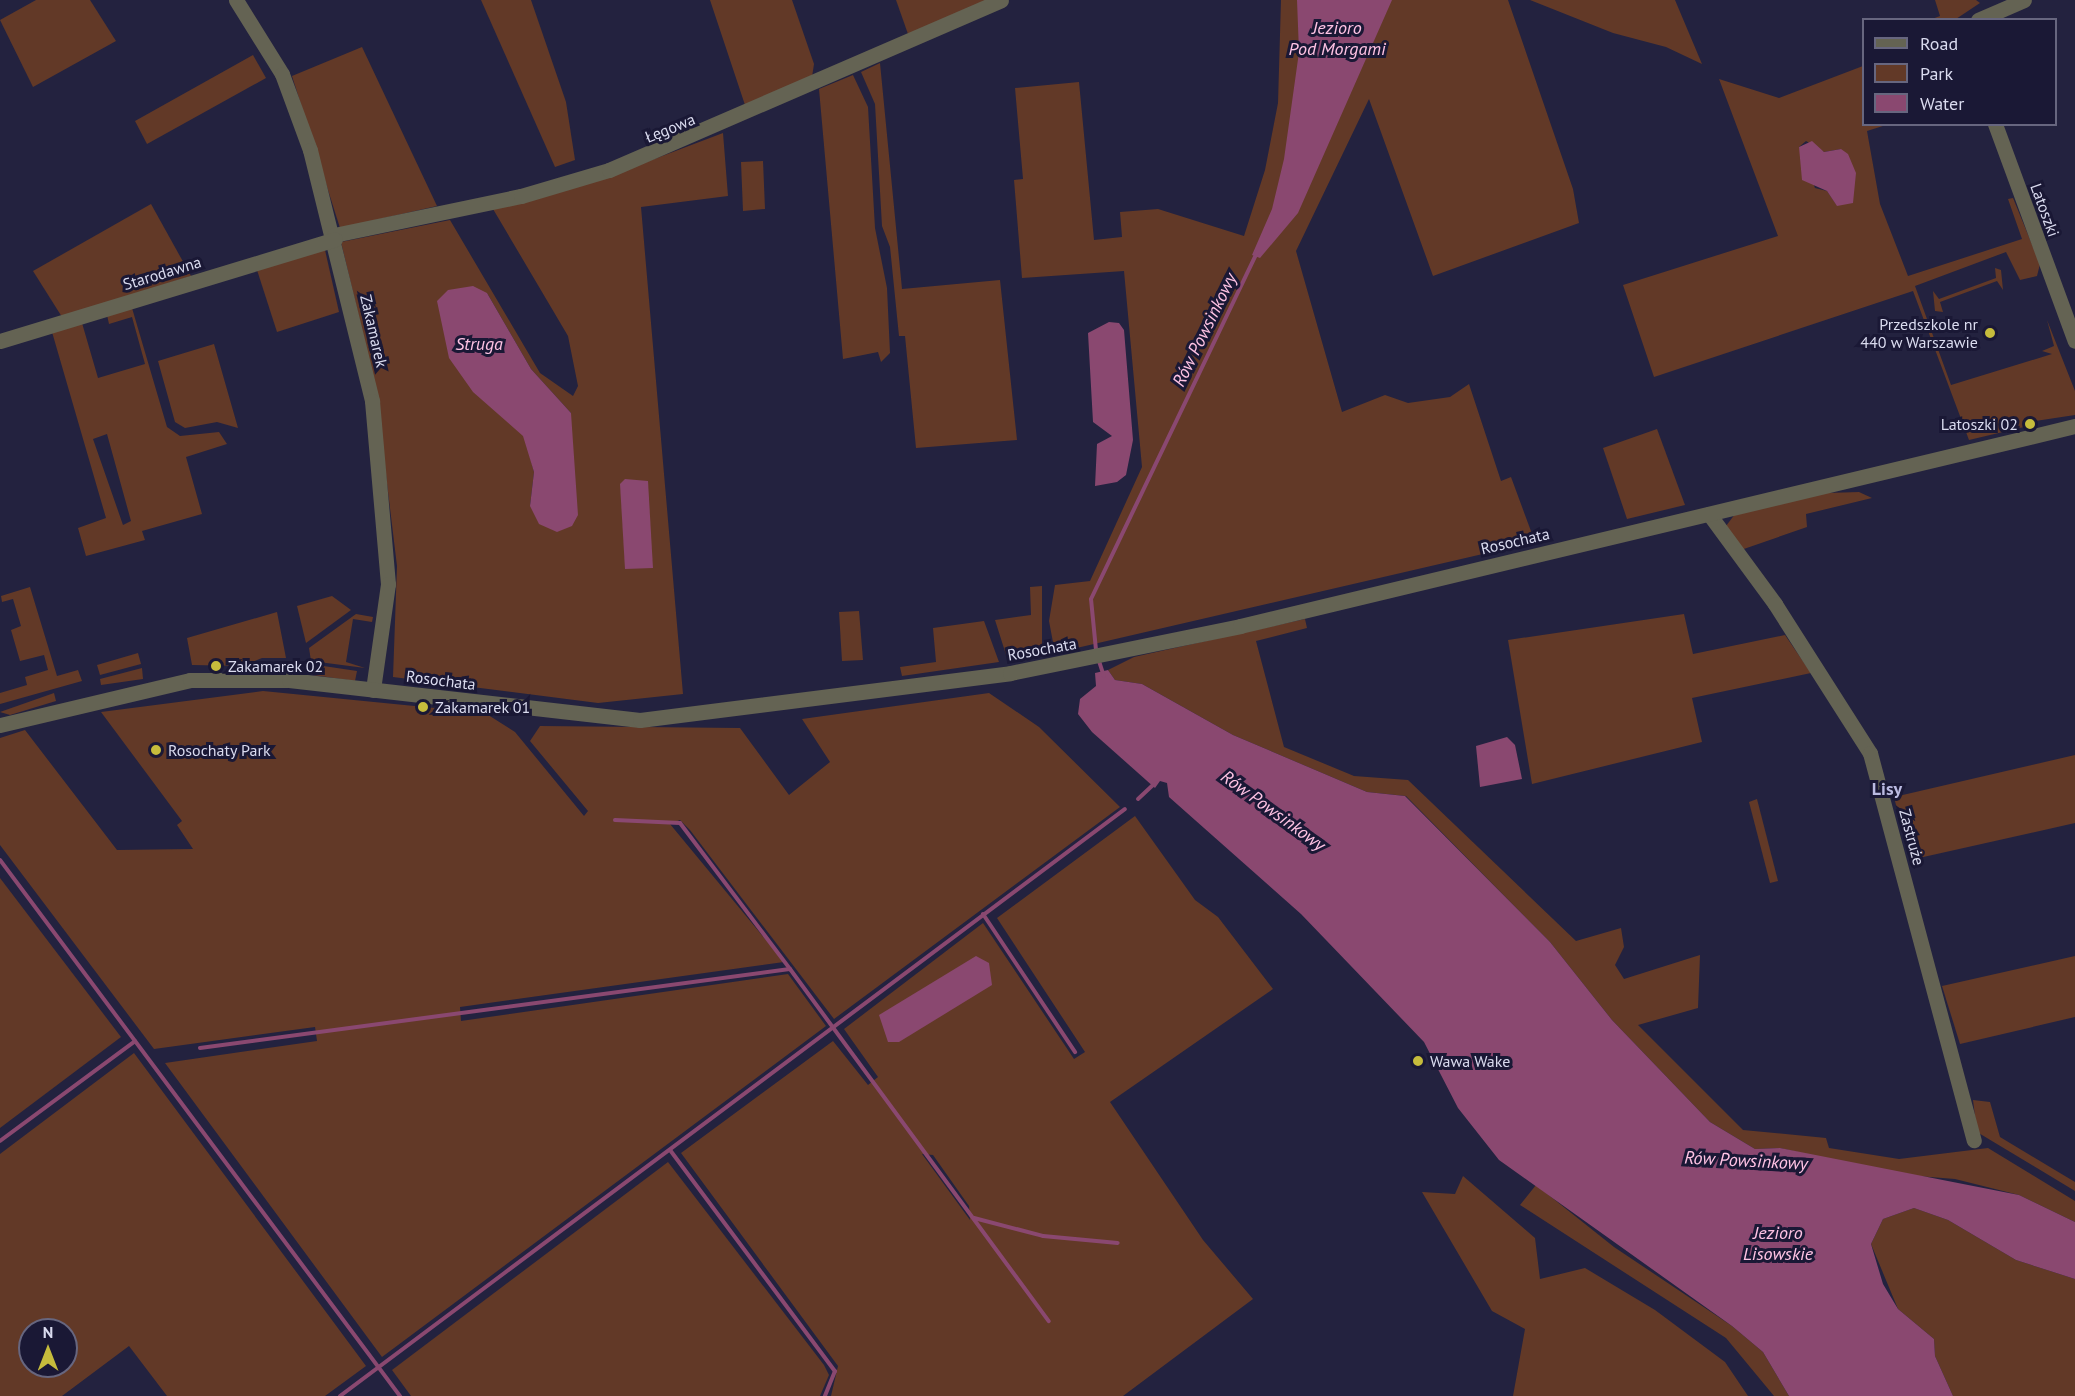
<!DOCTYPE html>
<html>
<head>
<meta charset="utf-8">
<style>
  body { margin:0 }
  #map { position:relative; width:2075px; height:1396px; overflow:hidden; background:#23223f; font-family:"PT Sans",sans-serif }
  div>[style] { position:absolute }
  .green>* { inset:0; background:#623927 }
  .water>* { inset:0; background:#8a4870 }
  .stream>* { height:4px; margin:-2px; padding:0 2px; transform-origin:2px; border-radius:2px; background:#8a4870 }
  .minor>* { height:15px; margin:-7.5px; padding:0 7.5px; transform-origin:7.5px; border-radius:7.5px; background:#646353 }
  .tertiary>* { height:15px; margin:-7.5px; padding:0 7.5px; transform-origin:7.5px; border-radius:7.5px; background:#646353 }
  .dots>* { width:16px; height:16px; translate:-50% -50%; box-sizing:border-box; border:3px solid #1a1835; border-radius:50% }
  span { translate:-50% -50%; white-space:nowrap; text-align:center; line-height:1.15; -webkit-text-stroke:6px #1a1835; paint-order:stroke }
  .street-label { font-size:16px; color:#dadbef }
  .poi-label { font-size:16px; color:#dadbef }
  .right { translate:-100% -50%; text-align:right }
  .left { translate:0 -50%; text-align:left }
  .water-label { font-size:18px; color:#ffc3e4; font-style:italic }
  .neighbourhood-label { font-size:18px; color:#babae1; font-weight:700 }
  .legend { position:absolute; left:1862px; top:18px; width:195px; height:108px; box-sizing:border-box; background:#1a1835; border:2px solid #67667f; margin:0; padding:8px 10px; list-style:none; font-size:18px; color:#dadbef }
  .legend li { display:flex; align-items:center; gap:12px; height:30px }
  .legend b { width:30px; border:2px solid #67667f }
  .north { position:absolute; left:18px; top:1318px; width:60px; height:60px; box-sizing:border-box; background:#1a1835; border:2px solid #67667f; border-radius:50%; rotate:0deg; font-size:16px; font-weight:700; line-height:24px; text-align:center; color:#dadbef }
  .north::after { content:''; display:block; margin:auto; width:21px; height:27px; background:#c6bc3c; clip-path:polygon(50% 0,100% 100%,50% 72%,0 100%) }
</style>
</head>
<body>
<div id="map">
  <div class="green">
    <i style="clip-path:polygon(36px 0,90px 0,116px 41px,33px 87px,0 20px)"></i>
    <i style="clip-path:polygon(481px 0,531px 0,566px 102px,575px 160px,555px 167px)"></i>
    <i style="clip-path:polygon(710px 0,792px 0,814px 64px,812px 77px,745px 105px)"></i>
    <i style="clip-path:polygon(896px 0,988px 0,908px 34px)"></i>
    <i style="clip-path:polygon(1281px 0,1508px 0,1573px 189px,1579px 223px,1433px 276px,1369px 99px,1296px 251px,1342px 412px,1385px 395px,1408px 403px,1450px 397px,1469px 384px,1501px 481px,1511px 477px,1535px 542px,1055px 653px,1049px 621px,1055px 585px,1090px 581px,1142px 467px,1124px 271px,1022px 278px,1014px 180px,1023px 179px,1015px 88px,1079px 82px,1094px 240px,1122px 237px,1120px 212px,1158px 209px,1244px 236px,1265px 170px,1278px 103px)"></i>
    <i style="clip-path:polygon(1530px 0,1675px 0,1702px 64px,1666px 47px,1613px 33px)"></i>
    <i style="clip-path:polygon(1935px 0,1976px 0,1980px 3px,1956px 19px,1932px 19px,1940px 16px)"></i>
    <i style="clip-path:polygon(362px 47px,437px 206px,340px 228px,292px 76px)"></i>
    <i style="clip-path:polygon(253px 55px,266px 78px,147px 144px,135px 121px)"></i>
    <i style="clip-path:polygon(880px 63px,902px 289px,1000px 280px,1017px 440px,916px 448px,905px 336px,899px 336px,890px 247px,882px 226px,875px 104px,861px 72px)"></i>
    <i style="clip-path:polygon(evenodd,1863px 66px,1864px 124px,1886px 125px,1867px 131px,1880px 204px,1908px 276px,2022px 239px,2008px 199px,2013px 198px,2040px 264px,2037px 276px,2020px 280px,2006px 252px,1915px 286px,1951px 385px,2052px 354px,2042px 351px,2054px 346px,2047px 320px,2075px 391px,2075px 415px,2023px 423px,2024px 427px,1969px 440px,1913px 291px,1654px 377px,1623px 285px,1778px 236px,1719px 79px,1779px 98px,1863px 66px,1806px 141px,1824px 152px,1841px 149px,1836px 204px,1827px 191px,1815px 188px,1799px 147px,1806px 141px)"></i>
    <i style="clip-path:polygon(853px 75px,868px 107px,875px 228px,887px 288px,890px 353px,881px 362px,878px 352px,843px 359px,819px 89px)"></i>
    <i style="clip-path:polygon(evenodd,723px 133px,728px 196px,641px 207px,683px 694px,598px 703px,393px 677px,397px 566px,375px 384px,341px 242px,450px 220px,540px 373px,573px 396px,578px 386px,568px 336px,493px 209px,591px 183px,723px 133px,487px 293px,531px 369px,571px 413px,530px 506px,534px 472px,487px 293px)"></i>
    <i style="clip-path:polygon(763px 161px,765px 209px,743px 211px,741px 162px)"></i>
    <i style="clip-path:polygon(151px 204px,191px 276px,62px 317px,33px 271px)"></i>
    <i style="clip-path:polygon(325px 250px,339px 312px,277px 332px,257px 270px)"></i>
    <i style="clip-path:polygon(1995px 268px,2001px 270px,2003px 290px,1997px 281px,1940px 302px,1943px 312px,1935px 311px,1933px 291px,1939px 299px,1996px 278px)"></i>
    <i style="clip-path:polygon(evenodd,132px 308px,167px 427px,180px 436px,219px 432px,227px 444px,186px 457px,202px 514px,142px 531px,145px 540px,86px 556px,78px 528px,106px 518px,52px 332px,82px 323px,98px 378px,145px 364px,132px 317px,109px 324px,107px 315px,132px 308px,107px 434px,131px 521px,123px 525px,93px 439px,107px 434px)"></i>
    <i style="clip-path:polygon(214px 344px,238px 428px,217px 422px,185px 428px,175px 422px,158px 361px)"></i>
    <i style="clip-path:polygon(1657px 429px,1685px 505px,1627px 519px,1603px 448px)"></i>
    <i style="clip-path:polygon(1859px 492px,1872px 498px,1806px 514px,1807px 527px,1738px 551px,1723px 530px,1735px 514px,1827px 493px)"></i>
    <i style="clip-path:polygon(1042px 586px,1042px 656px,1008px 661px,995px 620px,1031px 615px,1030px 587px)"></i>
    <i style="clip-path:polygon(30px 587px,57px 676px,78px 670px,82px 681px,0 704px,0 693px,27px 685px,25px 677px,48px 670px,44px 655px,20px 661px,11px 630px,21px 626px,13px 599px,2px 602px,1px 596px)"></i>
    <i style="clip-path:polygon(332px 596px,351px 610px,306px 643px,297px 606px)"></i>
    <i style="clip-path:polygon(859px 611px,863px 660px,842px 661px,839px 612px)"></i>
    <i style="clip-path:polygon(277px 612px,286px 658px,262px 658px,243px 666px,192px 665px,187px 638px)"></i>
    <i style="clip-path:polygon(356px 614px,373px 617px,372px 622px,353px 619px,346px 662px,365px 668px,311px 661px,309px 648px)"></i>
    <i style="clip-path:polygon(1684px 614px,1693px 654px,1785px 635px,1811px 673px,1692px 698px,1702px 742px,1532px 784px,1508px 640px)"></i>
    <i style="clip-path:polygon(1305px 619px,1307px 628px,1256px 641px,1284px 747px,1354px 776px,1408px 780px,1576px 941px,1621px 928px,1624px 947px,1615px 965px,1624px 979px,1700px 955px,1698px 1008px,1638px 1025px,1743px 1130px,1826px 1138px,1829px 1148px,1899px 1159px,1988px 1148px,2075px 1201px,2075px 1222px,2019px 1195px,1955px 1179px,1892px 1174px,1780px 1148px,1755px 1149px,1710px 1122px,1612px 1020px,1550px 942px,1406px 796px,1367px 792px,1233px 735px,1142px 684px,1115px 680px,1108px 670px,1134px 657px)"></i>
    <i style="clip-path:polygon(984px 621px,999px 662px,902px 676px,900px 667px,936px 662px,933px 628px)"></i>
    <i style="clip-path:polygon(138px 653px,141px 664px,100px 675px,97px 665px)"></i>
    <i style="clip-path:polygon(310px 664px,357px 671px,355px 681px,313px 675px)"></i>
    <i style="clip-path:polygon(142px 668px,143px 679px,101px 685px,100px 679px)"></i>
    <i style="clip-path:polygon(263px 691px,485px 713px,515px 732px,584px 816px,588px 811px,530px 741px,540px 726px,740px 728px,789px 795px,830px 762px,802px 719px,989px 693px,1039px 727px,1120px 807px,834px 1019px,690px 830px,680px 820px,670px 824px,784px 962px,460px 1007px,461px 1021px,788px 974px,826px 1026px,382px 1357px,165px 1063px,317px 1041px,315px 1027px,154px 1049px,0 845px,0 738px,25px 730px,117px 850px,193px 849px,177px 825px,182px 821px,101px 712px)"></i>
    <i style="clip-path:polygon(54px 693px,56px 701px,10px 715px,0 712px)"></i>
    <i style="clip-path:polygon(2075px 755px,2075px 823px,1910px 860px,1894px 797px)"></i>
    <i style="clip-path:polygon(1757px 799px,1778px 881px,1770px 883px,1749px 802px)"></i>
    <i style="clip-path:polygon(evenodd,1135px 816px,1195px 900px,1218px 917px,1273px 989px,1110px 1102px,1203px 1240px,1253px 1299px,1123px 1396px,831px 1396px,838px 1366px,681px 1153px,833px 1041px,868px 1085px,878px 1077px,844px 1029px,983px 923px,1074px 1059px,1085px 1052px,997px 918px,1135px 816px,922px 1154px,933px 1155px,969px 1206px,970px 1220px,922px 1154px)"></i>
    <i style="clip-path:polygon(0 878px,121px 1037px,0 1128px)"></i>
    <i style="clip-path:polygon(2075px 956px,2075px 1017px,1960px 1044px,1942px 986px)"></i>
    <i style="clip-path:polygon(evenodd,134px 1053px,366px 1366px,325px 1396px,167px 1396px,129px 1346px,62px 1396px,0 1396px,0 1154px,134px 1053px,30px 1330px,66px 1330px,66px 1366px,30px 1366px,30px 1330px)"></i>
    <i style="clip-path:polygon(1973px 1100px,1990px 1102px,2000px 1137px,2075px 1182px,2075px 1191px,1977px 1132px)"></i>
    <i style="clip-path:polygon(668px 1162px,824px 1365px,829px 1375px,820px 1396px,411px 1396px,392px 1370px)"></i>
    <i style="clip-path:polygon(1463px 1176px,1535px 1238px,1540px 1279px,1585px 1268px,1655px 1310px,1725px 1362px,1748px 1396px,1513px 1396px,1525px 1329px,1492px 1311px,1422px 1192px,1455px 1194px)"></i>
    <i style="clip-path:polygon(1536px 1185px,1614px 1247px,1732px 1326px,1763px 1352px,1789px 1396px,1774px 1396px,1726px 1338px,1520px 1205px)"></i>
    <i style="clip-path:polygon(1914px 1208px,1948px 1220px,2016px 1260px,2075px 1279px,2075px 1396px,1953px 1396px,1935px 1356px,1934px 1339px,1898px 1309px,1871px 1244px,1883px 1219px)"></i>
  </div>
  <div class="water">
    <i style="clip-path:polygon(1297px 0,1392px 0,1298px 213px,1260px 258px,1252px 255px,1272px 209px,1284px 159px,1299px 52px)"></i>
    <i style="clip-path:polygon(1812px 141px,1824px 152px,1841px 149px,1848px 154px,1856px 173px,1853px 203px,1837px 206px,1827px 191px,1802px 180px,1799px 147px)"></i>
    <i style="clip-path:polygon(473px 286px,487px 293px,531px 369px,571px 413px,578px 515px,572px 526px,557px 532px,539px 524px,530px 506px,534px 472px,523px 436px,473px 392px,449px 358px,437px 301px,448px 290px)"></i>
    <i style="clip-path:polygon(1109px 322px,1119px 323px,1124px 330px,1133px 440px,1126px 475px,1117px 482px,1095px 486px,1097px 444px,1112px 436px,1093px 422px,1088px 333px)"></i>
    <i style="clip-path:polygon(625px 479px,648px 481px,653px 568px,625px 569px,620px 484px)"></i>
    <i style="clip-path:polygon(1108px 670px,1115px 680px,1142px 684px,1233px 735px,1367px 792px,1405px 796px,1550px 942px,1612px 1020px,1710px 1122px,1755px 1149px,1780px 1148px,2019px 1195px,2075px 1222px,2075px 1279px,2016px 1260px,1948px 1220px,1914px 1208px,1883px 1219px,1871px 1244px,1883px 1284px,1898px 1309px,1934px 1339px,1935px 1356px,1953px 1396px,1789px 1396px,1763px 1352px,1732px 1326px,1499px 1160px,1458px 1108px,1424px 1042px,1301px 914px,1169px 797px,1167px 783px,1160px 781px,1155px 788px,1092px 732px,1078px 714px,1080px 699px,1096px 686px,1095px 673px)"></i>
    <i style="clip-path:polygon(1507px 737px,1515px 745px,1522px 779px,1480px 787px,1476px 746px)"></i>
    <i style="clip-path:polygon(976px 956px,989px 963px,992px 985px,899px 1042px,888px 1042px,879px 1015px)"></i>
  </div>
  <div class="stream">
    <i style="left:1096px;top:650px;width:51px;rotate:-95.6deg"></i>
    <i style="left:1091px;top:599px;width:384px;rotate:-64.4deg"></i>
    <i style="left:1098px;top:658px;width:19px;rotate:72deg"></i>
    <i style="left:1138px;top:799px;width:23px;rotate:-43deg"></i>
    <i style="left:615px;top:820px;width:65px;rotate:2.6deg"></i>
    <i style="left:680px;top:823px;width:183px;rotate:53deg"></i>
    <i style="left:0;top:860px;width:669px;rotate:53.27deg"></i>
    <i style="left:983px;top:914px;width:166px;rotate:56.3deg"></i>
    <i style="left:200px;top:1048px;width:595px;rotate:-7.63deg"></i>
    <i style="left:790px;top:969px;width:437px;rotate:53.7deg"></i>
    <i style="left:0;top:1141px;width:168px;rotate:-36.5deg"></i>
    <i style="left:670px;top:1150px;width:276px;rotate:53.3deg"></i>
    <i style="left:835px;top:1371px;width:27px;rotate:112deg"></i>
    <i style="left:974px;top:1218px;width:71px;rotate:14.6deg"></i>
    <i style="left:1043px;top:1236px;width:75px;rotate:5.3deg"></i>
    <i style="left:340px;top:1396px;width:980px;rotate:-36.79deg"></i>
  </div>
  <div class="minor">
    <i style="left:236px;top:0;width:87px;rotate:58.1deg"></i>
    <i style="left:282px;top:74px;width:81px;rotate:69.8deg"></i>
    <i style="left:310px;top:150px;width:259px;rotate:76.1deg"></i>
    <i style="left:372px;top:401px;width:184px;rotate:85deg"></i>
    <i style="left:388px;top:584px;width:107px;rotate:98.1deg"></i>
    <i style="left:1978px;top:20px;width:50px;rotate:-23.5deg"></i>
    <i style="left:1995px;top:124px;width:231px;rotate:69.8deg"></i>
    <i style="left:334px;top:235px;width:191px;rotate:-11.8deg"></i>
    <i style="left:521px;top:196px;width:92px;rotate:-16.5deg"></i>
    <i style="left:609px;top:170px;width:427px;rotate:-23.4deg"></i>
    <i style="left:0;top:341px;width:350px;rotate:-16.9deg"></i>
    <i style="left:1709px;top:514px;width:112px;rotate:53.7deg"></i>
    <i style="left:1775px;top:604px;width:177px;rotate:57.5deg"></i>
    <i style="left:1870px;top:753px;width:401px;rotate:75deg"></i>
  </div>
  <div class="tertiary">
    <i style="left:0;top:725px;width:195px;rotate:-13.3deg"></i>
    <i style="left:190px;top:680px;width:99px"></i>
    <i style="left:289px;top:680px;width:353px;rotate:6.5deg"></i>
    <i style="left:640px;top:720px;width:373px;rotate:-7.2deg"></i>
    <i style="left:1010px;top:673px;width:235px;rotate:-11.5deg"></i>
    <i style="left:1240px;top:626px;width:859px;rotate:-13.47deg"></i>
  </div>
  <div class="dots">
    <i style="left:1990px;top:333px;background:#c6bc3c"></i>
    <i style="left:2030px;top:424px;background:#c6bc3c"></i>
    <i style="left:216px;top:666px;background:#c6bc3c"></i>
    <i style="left:423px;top:707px;background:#c6bc3c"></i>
    <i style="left:156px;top:750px;background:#c6bc3c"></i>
    <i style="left:1418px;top:1061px;background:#c6bc3c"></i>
  </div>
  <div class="street-label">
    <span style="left:670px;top:128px;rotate:-22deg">Łęgowa</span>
    <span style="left:2045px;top:210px;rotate:70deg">Latoszki</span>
    <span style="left:162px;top:273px;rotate:-17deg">Starodawna</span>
    <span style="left:374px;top:331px;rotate:77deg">Zakamarek</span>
    <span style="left:1515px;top:541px;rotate:-13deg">Rosochata</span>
    <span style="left:1042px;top:649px;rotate:-10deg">Rosochata</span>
    <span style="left:441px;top:680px;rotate:7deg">Rosochata</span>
    <span style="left:1912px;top:837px;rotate:75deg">Zastruże</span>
  </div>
  <div class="poi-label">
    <span class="right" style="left:1978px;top:333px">Przedszkole nr<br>440 w Warszawie</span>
    <span class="right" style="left:2018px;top:424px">Latoszki 02</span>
    <span class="left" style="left:228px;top:666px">Zakamarek 02</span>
    <span class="left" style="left:435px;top:707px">Zakamarek 01</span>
    <span class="left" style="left:168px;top:750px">Rosochaty Park</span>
    <span class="left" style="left:1430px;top:1061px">Wawa Wake</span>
  </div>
  <div class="water-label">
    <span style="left:1337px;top:39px">Jezioro<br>Pod Morgami</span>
    <span style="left:1205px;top:330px;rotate:-64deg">Rów Powsinkowy</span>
    <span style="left:479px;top:344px">Struga</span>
    <span style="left:1273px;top:811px;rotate:36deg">Rów Powsinkowy</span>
    <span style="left:1746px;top:1161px;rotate:3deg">Rów Powsinkowy</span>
    <span style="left:1778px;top:1244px">Jezioro<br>Lisowskie</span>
  </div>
  <div class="neighbourhood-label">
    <span style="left:1887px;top:789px">Lisy</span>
  </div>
  <ul class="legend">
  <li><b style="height:8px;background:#646353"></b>Road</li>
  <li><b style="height:16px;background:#623927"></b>Park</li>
  <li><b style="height:16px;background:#8a4870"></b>Water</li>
  </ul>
  <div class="north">N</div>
</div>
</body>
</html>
